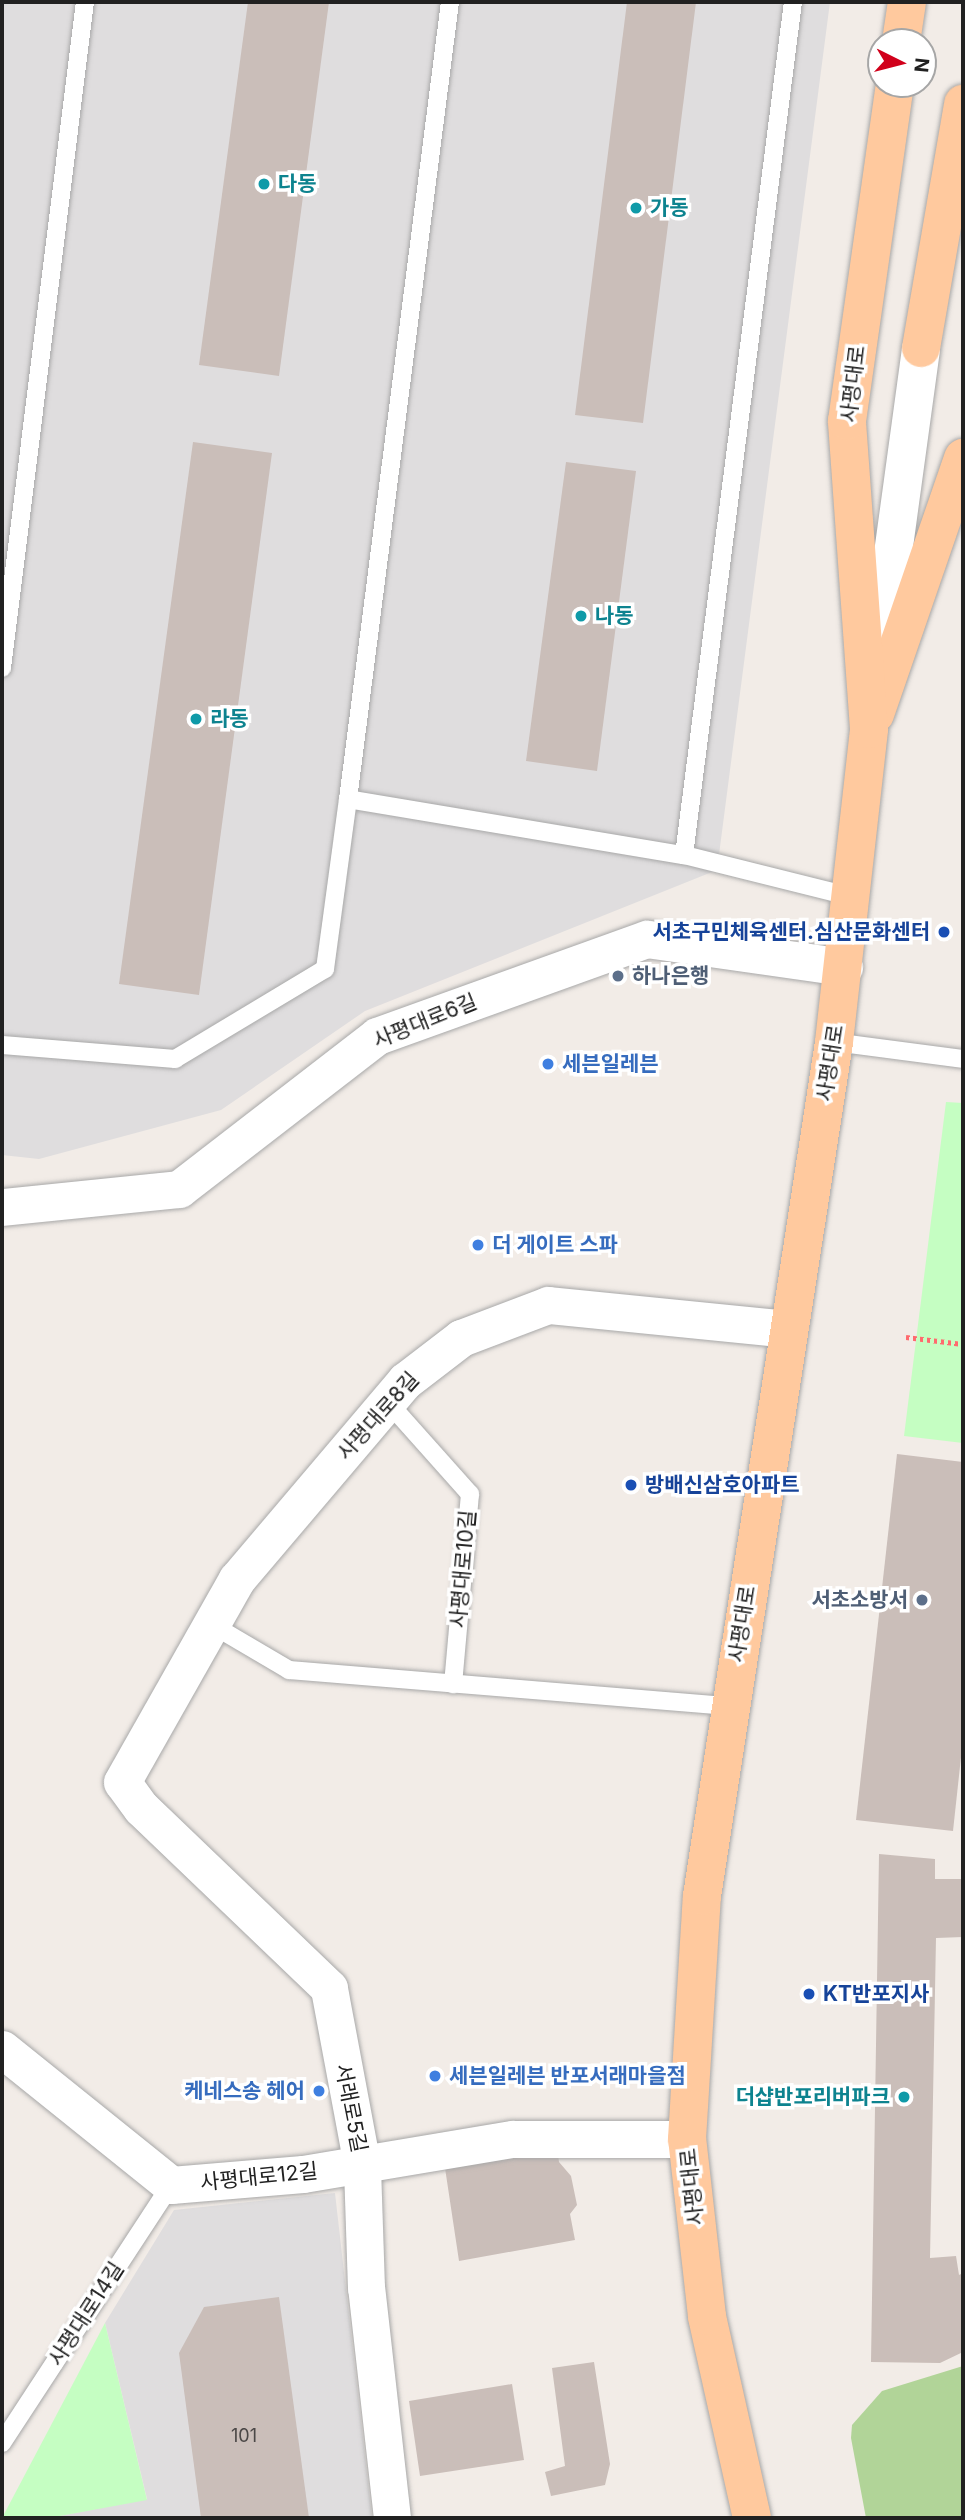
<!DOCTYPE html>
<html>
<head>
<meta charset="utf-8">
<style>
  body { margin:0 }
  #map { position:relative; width:965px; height:2520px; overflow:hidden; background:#f2ece7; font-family:Inter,"Noto Sans KR",sans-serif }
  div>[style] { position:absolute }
  .residential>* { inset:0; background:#dfddde }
  .forest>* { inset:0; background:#b1d498 }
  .park>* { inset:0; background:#c5fec2 }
  .building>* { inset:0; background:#cabeb9 }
  .path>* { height:4.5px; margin-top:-2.25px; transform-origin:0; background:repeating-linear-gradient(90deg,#ff6a6e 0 3.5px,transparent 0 7px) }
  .roads { filter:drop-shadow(0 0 2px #a8a8a8) drop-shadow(0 0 2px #a8a8a8) }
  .service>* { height:18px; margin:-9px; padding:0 9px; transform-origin:9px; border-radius:9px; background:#fff }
  .minor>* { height:37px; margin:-18.5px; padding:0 18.5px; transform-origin:18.5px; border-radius:18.5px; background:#fff }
  .tertiary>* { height:38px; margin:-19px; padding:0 19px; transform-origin:19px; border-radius:19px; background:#fff }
  .primary>* { height:38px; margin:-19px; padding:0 19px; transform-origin:19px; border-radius:19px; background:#ffc99e }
  .dots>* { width:19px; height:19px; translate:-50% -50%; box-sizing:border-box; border:4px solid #fff; border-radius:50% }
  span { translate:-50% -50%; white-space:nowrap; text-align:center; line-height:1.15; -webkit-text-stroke:7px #fff; paint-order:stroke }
  .number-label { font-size:18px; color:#4b4847 }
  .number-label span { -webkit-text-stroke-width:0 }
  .culture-label { font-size:21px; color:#0d838f; font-weight:700 }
  .left { translate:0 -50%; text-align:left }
  .right { translate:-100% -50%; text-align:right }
  .street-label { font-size:21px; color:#212121 }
  .transit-label { font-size:21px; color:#164399; font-weight:700 }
  .service-label { font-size:21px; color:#4e5e75; font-weight:700 }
  .shop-label { font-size:21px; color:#366cbe; font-weight:700 }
  .frame { position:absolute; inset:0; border:4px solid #212121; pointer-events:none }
  .north { position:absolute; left:867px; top:28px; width:70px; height:70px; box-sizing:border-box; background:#fff; border:2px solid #a6a6a6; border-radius:50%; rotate:96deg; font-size:19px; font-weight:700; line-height:28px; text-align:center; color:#212121 }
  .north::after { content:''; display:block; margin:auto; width:24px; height:32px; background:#d1001b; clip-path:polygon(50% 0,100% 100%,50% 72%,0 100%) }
</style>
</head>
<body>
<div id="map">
  <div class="residential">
    <i style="clip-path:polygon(2px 2px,830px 2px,717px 870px,365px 1011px,221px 1110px,39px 1159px,2px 1155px)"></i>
    <i style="clip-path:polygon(335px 2193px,372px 2518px,49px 2518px,147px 2499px,105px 2323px,174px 2210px)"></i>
  </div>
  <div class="forest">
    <i style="clip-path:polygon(963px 2366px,963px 2518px,866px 2518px,851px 2438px,852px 2425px,882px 2391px)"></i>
  </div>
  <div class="park">
    <i style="clip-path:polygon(946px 1102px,963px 1103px,963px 1443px,904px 1436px)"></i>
    <i style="clip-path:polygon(105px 2323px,147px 2500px,49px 2518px,2px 2518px)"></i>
  </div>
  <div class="building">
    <i style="clip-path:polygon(248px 2px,329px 2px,279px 376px,199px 365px)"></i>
    <i style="clip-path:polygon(627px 2px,696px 2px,643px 423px,575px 415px)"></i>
    <i style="clip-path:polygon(193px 442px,272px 453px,199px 995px,119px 984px)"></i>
    <i style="clip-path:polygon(566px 462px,636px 471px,597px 771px,526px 761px)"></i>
    <i style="clip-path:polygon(897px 1454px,963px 1462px,963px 1739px,953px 1831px,856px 1820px)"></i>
    <i style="clip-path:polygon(879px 1854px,935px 1859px,935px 1879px,963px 1879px,963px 1937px,936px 1938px,930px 2258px,956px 2256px,959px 2275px,963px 2273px,963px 2352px,940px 2363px,871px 2362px)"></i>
    <i style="clip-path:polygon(557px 2148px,559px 2162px,571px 2176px,577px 2205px,570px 2214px,575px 2240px,459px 2261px,445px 2168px)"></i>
    <i style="clip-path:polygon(279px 2297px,309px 2518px,201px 2518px,179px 2353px,204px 2307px)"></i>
    <i style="clip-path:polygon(594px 2362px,610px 2464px,605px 2485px,551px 2496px,545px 2472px,565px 2466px,552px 2368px)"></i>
    <i style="clip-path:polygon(512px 2384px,524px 2460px,420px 2476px,409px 2401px)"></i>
  </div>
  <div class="path">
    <i style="left:906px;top:1337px;width:57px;rotate:7deg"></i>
  </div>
  <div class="roads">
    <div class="service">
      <i style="left:450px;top:2px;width:804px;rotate:97.29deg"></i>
      <i style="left:348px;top:799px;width:341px;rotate:9.5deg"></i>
      <i style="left:684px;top:855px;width:860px;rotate:-82.72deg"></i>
      <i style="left:2px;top:668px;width:671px;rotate:-82.9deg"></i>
      <i style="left:684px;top:855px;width:173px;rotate:14deg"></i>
      <i style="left:834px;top:1042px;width:130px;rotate:7.5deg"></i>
      <i style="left:2px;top:1045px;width:174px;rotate:4.6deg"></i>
      <i style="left:175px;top:1059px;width:175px;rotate:-31deg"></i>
      <i style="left:325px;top:969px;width:172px;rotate:-82.3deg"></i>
      <i style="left:387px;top:1401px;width:125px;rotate:48.3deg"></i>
      <i style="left:470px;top:1494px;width:191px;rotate:95.1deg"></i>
      <i style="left:211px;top:1624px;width:91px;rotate:30.5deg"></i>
      <i style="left:289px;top:1670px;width:441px;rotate:4.7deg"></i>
      <i style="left:2px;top:2443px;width:308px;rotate:-56.8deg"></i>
    </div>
    <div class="minor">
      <i style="left:2px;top:1207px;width:178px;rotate:-5.8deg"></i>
      <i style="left:179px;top:1189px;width:250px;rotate:-37.7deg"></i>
      <i style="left:377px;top:1036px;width:287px;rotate:-19.8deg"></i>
      <i style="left:647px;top:939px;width:199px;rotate:8.1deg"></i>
      <i style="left:2px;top:2049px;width:217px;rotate:38.8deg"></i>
      <i style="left:171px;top:2185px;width:132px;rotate:-4.8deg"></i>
      <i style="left:303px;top:2174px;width:213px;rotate:-9.5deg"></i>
      <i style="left:513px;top:2139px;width:174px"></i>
      <i style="left:392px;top:2518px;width:231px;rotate:-96.4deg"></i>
      <i style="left:366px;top:2288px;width:123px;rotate:-91.9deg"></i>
      <i style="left:362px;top:2165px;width:180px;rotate:-100.6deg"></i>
      <i style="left:329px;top:1988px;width:260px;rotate:-136.2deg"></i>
      <i style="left:141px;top:1808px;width:32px;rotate:-126deg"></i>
      <i style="left:122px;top:1782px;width:233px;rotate:-60.5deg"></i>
      <i style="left:237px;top:1579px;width:260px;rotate:-49.7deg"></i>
      <i style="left:405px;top:1381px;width:71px;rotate:-37.5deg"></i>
      <i style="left:461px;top:1338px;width:93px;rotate:-20.8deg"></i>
      <i style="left:548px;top:1305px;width:242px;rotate:5.7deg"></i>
    </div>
    <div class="tertiary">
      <i style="left:875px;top:685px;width:340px;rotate:-82.2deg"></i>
    </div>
    <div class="primary">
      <i style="left:901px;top:42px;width:40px;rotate:-81.5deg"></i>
      <i style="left:921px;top:348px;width:248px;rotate:-80.2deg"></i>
      <i style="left:875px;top:714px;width:271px;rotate:-71deg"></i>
      <i style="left:752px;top:2518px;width:207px;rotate:-102.6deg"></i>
      <i style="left:707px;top:2316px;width:178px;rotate:-96.4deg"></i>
      <i style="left:687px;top:2139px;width:243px;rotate:-86.5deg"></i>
      <i style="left:702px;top:1896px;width:864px;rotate:-81.21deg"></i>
      <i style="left:834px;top:1042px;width:315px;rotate:-83.6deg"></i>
      <i style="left:869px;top:729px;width:309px;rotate:-94.1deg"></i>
      <i style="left:847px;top:421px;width:340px;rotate:-81.9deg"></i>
    </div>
  </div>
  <div class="dots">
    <i style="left:264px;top:184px;background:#0f9aa8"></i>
    <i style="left:636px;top:208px;background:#0f9aa8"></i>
    <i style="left:581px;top:616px;background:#0f9aa8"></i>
    <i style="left:196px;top:719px;background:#0f9aa8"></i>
    <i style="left:944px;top:932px;background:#1a4fb4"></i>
    <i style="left:618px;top:976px;background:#5c6f8a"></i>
    <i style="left:548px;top:1064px;background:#3f7fe0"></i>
    <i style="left:478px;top:1245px;background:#3f7fe0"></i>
    <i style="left:631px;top:1485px;background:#1a4fb4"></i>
    <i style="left:922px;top:1600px;background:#5c6f8a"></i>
    <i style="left:809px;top:1994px;background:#1a4fb4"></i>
    <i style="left:435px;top:2076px;background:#3f7fe0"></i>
    <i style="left:319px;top:2091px;background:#3f7fe0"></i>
    <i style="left:904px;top:2097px;background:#0f9aa8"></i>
  </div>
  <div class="number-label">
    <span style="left:244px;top:2436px">101</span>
  </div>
  <div class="culture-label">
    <span class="left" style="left:278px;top:184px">다동</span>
    <span class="left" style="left:650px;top:208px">가동</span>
    <span class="left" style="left:595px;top:616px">나동</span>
    <span class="left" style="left:210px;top:719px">라동</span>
    <span class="right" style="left:890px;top:2097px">더샵반포리버파크</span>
  </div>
  <div class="street-label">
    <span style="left:853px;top:384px;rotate:-83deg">사평대로</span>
    <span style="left:425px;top:1021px;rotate:-22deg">사평대로6길</span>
    <span style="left:830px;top:1063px;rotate:-81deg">사평대로</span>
    <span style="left:378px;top:1416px;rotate:-48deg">사평대로8길</span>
    <span style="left:463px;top:1569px;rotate:-85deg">사평대로10길</span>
    <span style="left:742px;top:1624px;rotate:-81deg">사평대로</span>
    <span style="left:351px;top:2108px;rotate:79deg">서래로5길</span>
    <span style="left:259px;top:2177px;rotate:-6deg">사평대로12길</span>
    <span style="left:692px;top:2187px;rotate:-96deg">사평대로</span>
    <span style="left:86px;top:2314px;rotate:-57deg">사평대로14길</span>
  </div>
  <div class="transit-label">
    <span class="right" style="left:930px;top:932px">서초구민체육센터.심산문화센터</span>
    <span class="left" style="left:645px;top:1485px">방배신삼호아파트</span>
    <span class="left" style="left:823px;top:1994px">KT반포지사</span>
  </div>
  <div class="service-label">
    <span class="left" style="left:632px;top:976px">하나은행</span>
    <span class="right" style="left:908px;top:1600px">서초소방서</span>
  </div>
  <div class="shop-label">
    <span class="left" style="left:562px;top:1064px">세븐일레븐</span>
    <span class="left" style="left:492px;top:1245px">더 게이트 스파</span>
    <span class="left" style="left:449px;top:2076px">세븐일레븐 반포서래마을점</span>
    <span class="right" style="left:305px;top:2091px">케네스송 헤어</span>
  </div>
  <div class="frame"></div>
  <div class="north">N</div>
</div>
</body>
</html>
